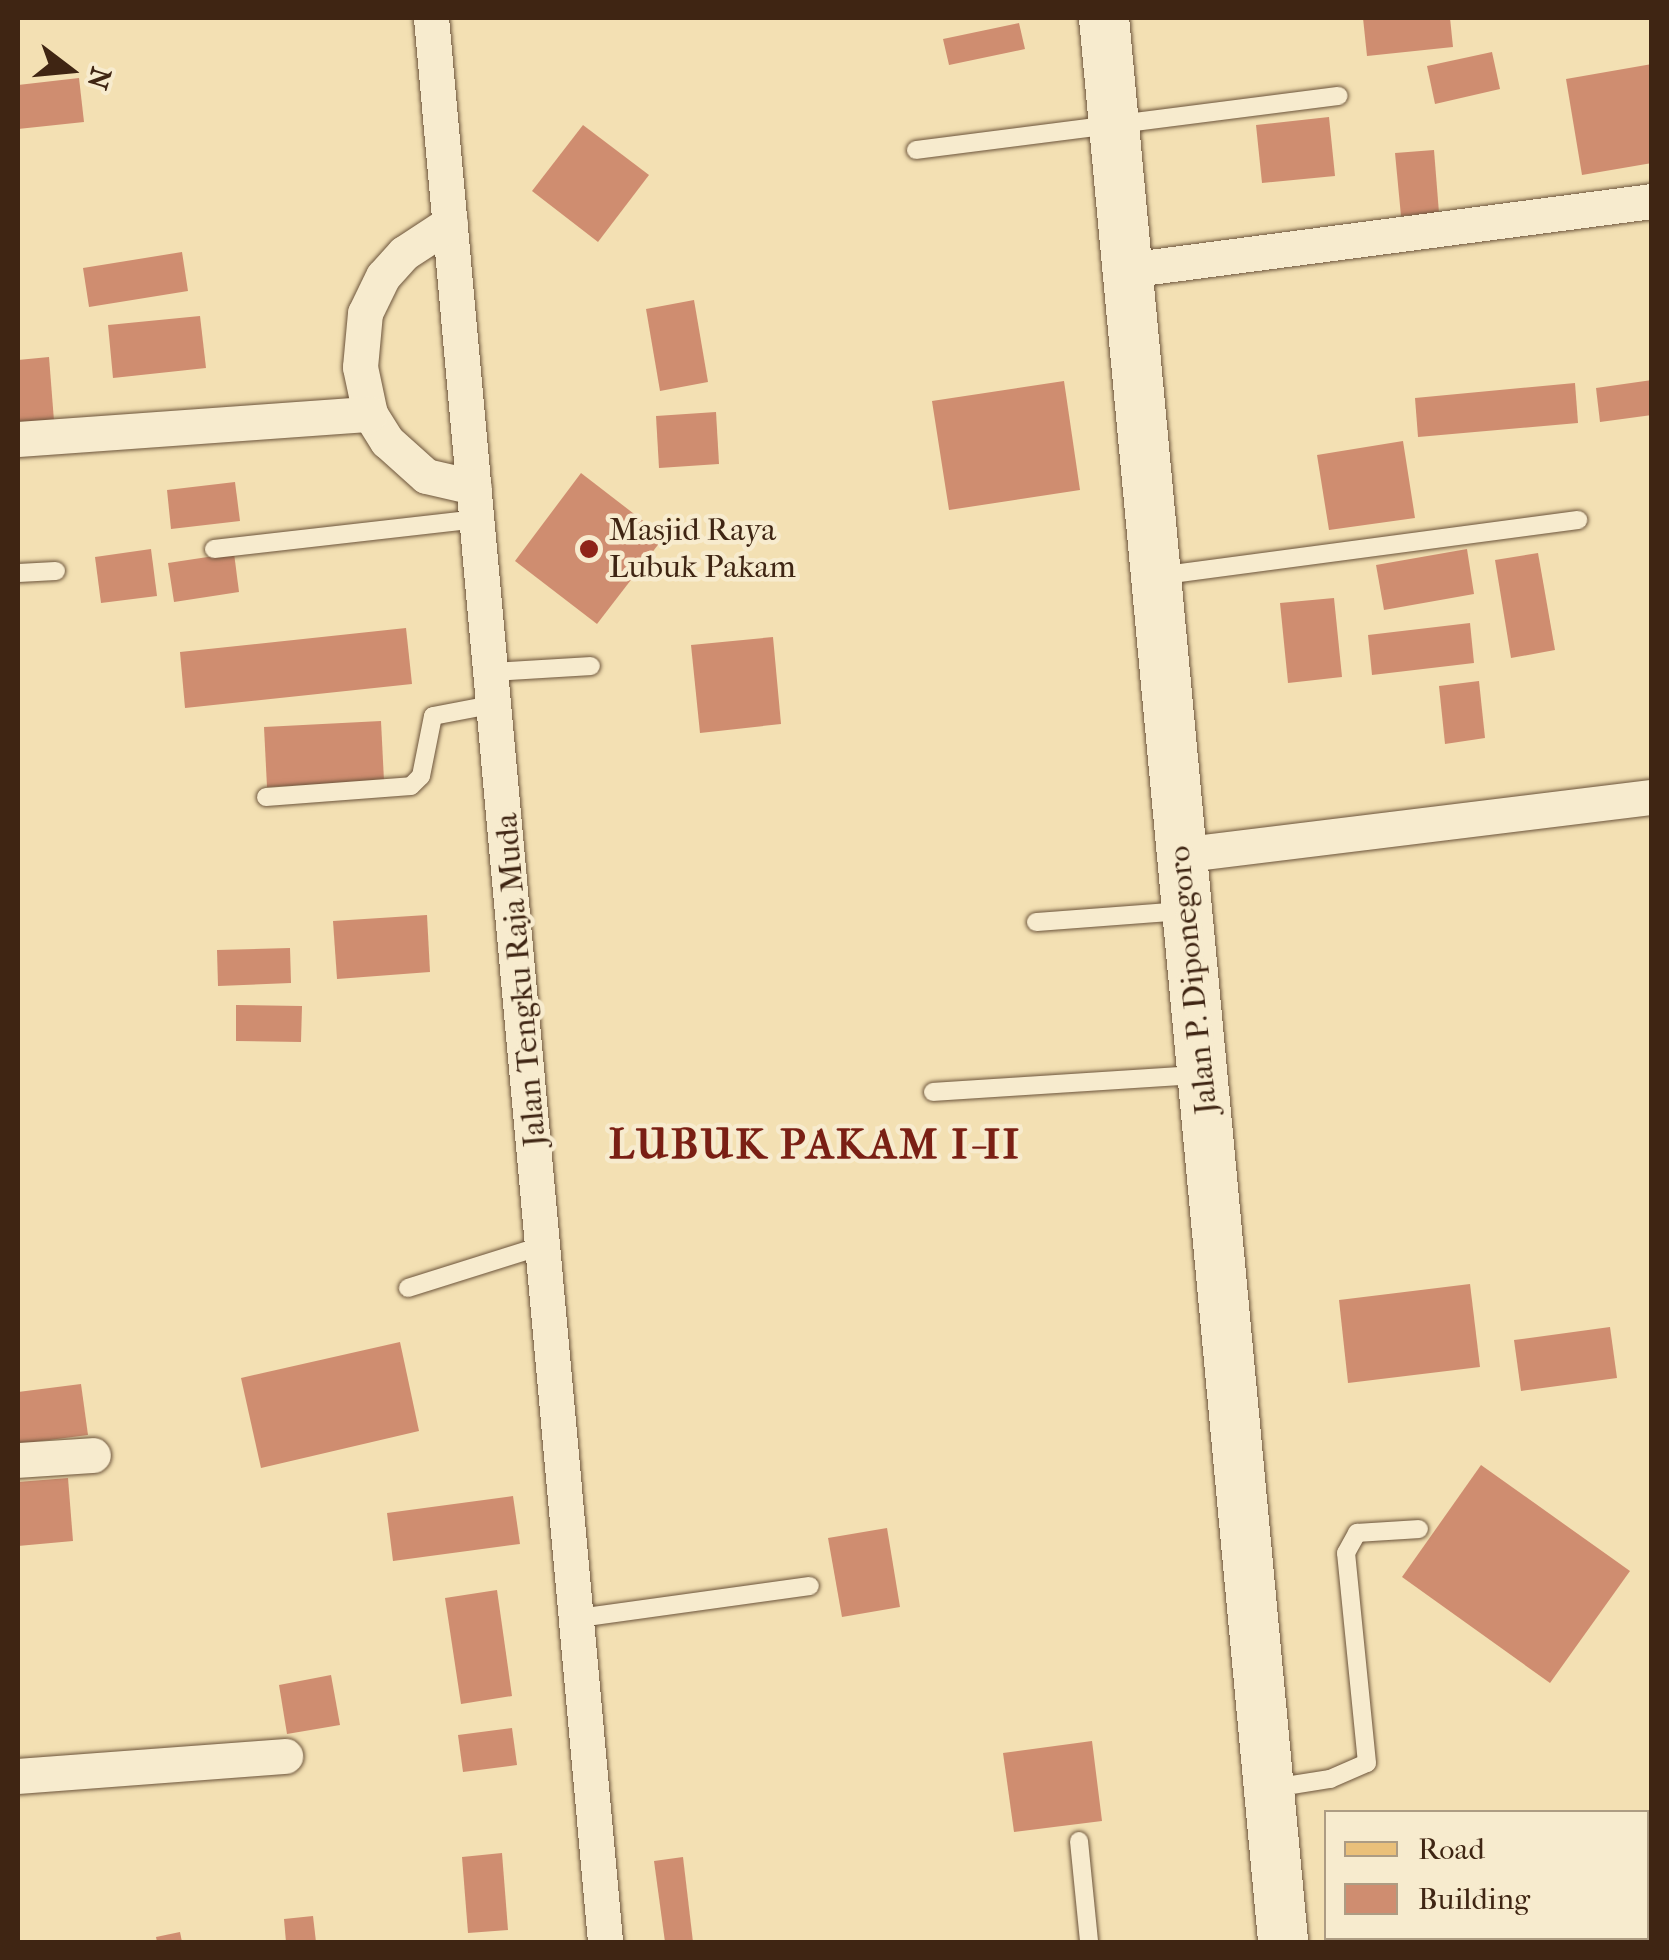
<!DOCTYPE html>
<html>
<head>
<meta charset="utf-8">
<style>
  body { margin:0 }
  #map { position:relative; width:1669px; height:1960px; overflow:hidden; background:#f3e0b3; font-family:"IM FELL French Canon",serif }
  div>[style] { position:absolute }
  .building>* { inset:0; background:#cf8d70 }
  .roads { filter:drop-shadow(0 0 2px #6c543b) drop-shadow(0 0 2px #6c543b) }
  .service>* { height:18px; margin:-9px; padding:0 9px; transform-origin:9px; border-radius:9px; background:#f7ebce }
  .minor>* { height:35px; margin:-17.5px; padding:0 17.5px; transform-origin:17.5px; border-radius:17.5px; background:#f7ebce }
  .secondary>* { height:50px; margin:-25px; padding:0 25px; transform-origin:25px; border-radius:25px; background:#f7ebce }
  .primary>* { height:55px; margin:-27.5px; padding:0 27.5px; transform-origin:27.5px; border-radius:27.5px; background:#eac07a }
  .dots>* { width:28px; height:28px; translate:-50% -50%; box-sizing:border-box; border:5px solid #f7ebce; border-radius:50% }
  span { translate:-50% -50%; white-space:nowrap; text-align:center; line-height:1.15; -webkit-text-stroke:9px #f7ebce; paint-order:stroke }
  .poi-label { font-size:32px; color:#3f2513 }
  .left { translate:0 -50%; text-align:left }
  .street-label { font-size:32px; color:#3f2513 }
  .district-label { font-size:42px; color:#7a1f14; font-weight:700; letter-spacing:2.5px }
  .frame { position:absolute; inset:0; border:20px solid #3f2513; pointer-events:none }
  .legend { position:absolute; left:1324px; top:1810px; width:325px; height:130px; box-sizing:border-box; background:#f7ebce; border:2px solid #ad9c83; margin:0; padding:12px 18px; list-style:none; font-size:30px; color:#3f2513 }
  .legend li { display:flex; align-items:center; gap:20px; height:50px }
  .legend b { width:50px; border:2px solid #ad9c83 }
  .north { position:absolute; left:20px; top:20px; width:100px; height:100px; -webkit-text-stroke:8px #f7ebce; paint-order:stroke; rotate:106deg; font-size:28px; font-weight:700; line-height:40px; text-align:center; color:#3f2513 }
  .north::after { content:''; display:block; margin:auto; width:35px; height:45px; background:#3f2513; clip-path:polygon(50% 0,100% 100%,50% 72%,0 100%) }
</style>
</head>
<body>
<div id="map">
  <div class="building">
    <i style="clip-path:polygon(1363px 18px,1450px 18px,1453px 47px,1367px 56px)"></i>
    <i style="clip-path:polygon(1019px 23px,1025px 49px,949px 65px,943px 39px)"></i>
    <i style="clip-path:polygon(1492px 52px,1500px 89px,1435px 104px,1427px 66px)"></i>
    <i style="clip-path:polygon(1652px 64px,1652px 163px,1582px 175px,1566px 79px)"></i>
    <i style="clip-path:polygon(79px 78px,84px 122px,18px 129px,18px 85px)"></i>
    <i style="clip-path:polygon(1329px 117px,1335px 176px,1262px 183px,1256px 125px)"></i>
    <i style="clip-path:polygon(583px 125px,649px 175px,598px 242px,532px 191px)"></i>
    <i style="clip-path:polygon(1434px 150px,1439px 213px,1401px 216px,1395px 153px)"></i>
    <i style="clip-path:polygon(182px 252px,188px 291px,89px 307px,83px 268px)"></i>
    <i style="clip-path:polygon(694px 300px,708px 382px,660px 391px,646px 309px)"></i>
    <i style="clip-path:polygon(200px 316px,206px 368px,113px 378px,108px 325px)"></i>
    <i style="clip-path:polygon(49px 357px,54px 421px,18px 424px,18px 360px)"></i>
    <i style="clip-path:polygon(1652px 380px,1652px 415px,1600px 422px,1596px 388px)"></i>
    <i style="clip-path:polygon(1064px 381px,1080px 490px,949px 510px,932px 401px)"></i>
    <i style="clip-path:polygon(1575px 383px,1578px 423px,1418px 437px,1415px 398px)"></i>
    <i style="clip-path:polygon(716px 412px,719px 464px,659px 468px,656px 416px)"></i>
    <i style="clip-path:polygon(1403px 441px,1415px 518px,1329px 530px,1317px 455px)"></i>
    <i style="clip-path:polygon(581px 473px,664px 537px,597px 624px,515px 561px)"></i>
    <i style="clip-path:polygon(235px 482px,240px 521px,171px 529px,167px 490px)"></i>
    <i style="clip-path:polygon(151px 549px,157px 596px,101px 603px,95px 557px)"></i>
    <i style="clip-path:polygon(1467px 549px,1474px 594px,1384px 610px,1376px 565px)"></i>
    <i style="clip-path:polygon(234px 553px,239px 592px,174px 602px,168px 563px)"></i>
    <i style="clip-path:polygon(1538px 553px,1555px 650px,1511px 658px,1495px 560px)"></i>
    <i style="clip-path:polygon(1334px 598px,1342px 677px,1288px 683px,1280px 603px)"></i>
    <i style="clip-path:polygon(1470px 623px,1474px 663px,1372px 675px,1368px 635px)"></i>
    <i style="clip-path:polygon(406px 628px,412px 684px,185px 708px,180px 652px)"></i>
    <i style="clip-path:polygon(773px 637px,781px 724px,700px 733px,691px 645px)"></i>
    <i style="clip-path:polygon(1479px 681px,1485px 738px,1445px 744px,1439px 686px)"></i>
    <i style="clip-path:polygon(381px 721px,384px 781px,267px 787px,264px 727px)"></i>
    <i style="clip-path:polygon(427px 915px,430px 972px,337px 979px,333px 921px)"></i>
    <i style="clip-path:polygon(290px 948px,291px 983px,218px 986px,217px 950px)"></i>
    <i style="clip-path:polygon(236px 1005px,302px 1006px,301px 1042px,236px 1041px)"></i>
    <i style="clip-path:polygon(1470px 1284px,1480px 1367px,1348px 1383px,1339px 1300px)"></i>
    <i style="clip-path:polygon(1610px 1327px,1617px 1378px,1521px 1391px,1514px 1340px)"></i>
    <i style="clip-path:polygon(400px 1342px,419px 1431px,261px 1468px,241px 1378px)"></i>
    <i style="clip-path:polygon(81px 1384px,88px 1435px,18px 1444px,18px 1392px)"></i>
    <i style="clip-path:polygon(1481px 1465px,1630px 1571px,1550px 1683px,1402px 1577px)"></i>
    <i style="clip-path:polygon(68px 1478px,73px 1541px,18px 1546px,18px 1482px)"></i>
    <i style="clip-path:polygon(513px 1496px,520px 1544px,393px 1561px,387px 1513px)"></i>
    <i style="clip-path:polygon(887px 1528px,900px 1607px,842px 1617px,828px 1538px)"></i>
    <i style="clip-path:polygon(497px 1590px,512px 1696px,461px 1704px,445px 1598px)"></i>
    <i style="clip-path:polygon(331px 1675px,340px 1725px,287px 1734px,279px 1685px)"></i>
    <i style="clip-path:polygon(512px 1728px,517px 1765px,463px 1772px,458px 1735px)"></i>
    <i style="clip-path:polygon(1092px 1741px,1102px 1821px,1014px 1832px,1003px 1753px)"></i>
    <i style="clip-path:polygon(502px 1853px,508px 1930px,468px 1933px,462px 1857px)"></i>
    <i style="clip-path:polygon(683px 1857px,693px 1942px,665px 1942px,654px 1861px)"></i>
    <i style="clip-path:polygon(313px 1916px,316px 1942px,286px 1942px,284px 1919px)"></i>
    <i style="clip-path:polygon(180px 1932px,182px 1942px,157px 1942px,156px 1937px)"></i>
  </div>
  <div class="roads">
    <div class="service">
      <i style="left:916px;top:150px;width:426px;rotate:-7.3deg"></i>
      <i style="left:214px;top:549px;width:265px;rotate:-6.5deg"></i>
      <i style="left:18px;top:573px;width:38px;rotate:-3deg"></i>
      <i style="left:1158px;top:576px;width:424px;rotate:-7.6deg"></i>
      <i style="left:493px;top:672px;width:98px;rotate:-3.5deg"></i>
      <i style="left:266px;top:797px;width:145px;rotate:-4.3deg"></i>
      <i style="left:411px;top:786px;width:14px;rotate:-45deg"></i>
      <i style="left:421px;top:776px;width:61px;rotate:-78.7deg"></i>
      <i style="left:433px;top:716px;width:64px;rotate:-10.8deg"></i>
      <i style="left:1036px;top:922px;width:148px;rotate:-4.3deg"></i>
      <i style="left:933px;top:1092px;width:266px;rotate:-3.7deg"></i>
      <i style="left:408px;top:1288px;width:143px;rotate:-17.5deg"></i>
      <i style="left:579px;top:1618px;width:233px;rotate:-7.9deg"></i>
      <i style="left:1273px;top:1788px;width:58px;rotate:-9deg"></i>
      <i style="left:1330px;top:1779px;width:40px;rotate:-23.4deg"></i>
      <i style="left:1367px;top:1763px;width:211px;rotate:-95.7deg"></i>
      <i style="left:1346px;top:1553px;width:23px;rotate:-61deg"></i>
      <i style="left:1357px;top:1533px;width:62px;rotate:-3.7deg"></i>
      <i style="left:1079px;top:1841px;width:101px;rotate:84.3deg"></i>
    </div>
    <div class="minor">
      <i style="left:431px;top:18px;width:1932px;rotate:84.83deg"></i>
      <i style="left:450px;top:223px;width:55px;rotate:146.9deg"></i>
      <i style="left:404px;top:253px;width:31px;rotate:132deg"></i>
      <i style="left:383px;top:276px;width:41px;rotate:115.9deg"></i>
      <i style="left:365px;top:313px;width:54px;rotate:95.3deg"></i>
      <i style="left:360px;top:367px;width:48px;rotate:78deg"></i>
      <i style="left:370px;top:414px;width:32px;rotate:58deg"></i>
      <i style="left:387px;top:441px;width:52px;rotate:41.9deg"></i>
      <i style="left:426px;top:476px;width:49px;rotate:12.9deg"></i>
      <i style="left:1127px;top:270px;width:530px;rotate:-7.49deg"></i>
      <i style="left:18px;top:439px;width:353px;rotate:-4.1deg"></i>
      <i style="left:1179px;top:855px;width:477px;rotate:-7deg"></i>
      <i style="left:18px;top:1460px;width:75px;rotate:-3.8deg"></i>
      <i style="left:18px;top:1776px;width:268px;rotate:-4.3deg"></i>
    </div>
    <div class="secondary">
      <i style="left:1104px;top:18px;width:1932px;rotate:84.68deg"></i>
    </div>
    <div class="primary">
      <i style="left:1646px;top:1924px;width:6px"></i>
      <i style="left:1465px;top:1942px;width:50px;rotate:-4.6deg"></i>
    </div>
  </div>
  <div class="dots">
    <i style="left:589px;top:549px;background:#8f2418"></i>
  </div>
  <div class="poi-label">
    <span class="left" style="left:609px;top:549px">Masjid Raya<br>Lubuk Pakam</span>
  </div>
  <div class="street-label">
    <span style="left:521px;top:980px;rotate:-95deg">Jalan Tengku Raja Muda</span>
    <span style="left:1193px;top:980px;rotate:-96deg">Jalan P. Diponegoro</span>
  </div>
  <div class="district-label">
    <span style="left:815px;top:1145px">LUBUK PAKAM I-II</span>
  </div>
  <div class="frame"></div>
  <ul class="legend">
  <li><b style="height:12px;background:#eac07a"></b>Road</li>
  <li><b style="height:28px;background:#cf8d70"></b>Building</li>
  </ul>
  <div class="north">N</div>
</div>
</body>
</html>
